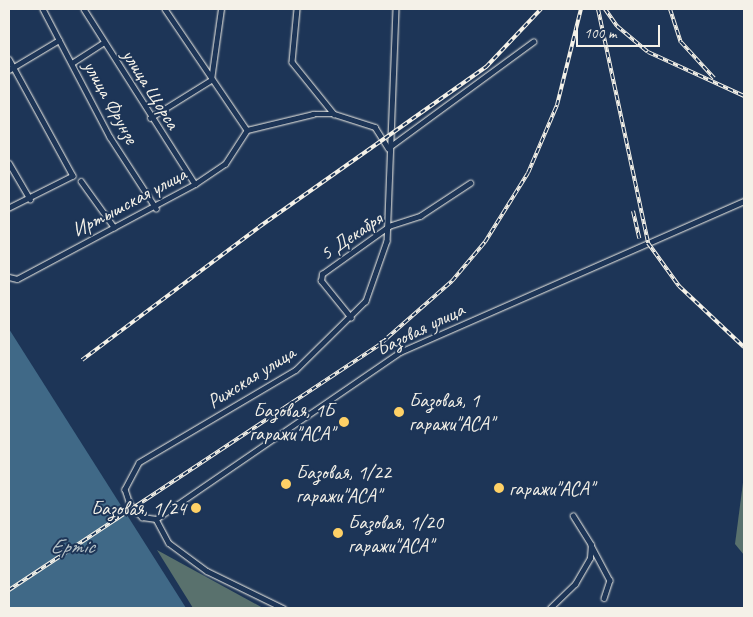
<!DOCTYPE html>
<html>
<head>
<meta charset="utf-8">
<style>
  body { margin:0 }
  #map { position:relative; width:753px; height:617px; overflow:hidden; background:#1d3557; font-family:Caveat,sans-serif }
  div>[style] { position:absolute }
  .green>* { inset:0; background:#59716d }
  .water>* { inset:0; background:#406987 }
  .roads { filter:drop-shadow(0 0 1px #f4f1e8) drop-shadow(0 0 1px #f4f1e8) }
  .minor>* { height:4.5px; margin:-2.25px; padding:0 2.25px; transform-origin:2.25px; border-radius:2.25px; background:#1d3557 }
  .rail>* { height:4px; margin-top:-2px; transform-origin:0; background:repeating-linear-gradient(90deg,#1d3557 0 5.5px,#f4f1e8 0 11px); box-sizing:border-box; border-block:1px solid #f4f1e8 }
  .dots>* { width:14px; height:14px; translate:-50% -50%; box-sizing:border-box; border:2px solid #1d3557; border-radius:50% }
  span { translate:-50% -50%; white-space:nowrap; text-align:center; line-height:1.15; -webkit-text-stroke:4px #1d3557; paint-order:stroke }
  .street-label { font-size:20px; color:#f4f1e8 }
  .poi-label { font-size:20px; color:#f4f1e8 }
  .left { translate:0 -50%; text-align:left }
  .right { translate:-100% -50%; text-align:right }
  .water-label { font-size:21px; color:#b5c1c6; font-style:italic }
  .frame { position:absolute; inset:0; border:10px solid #f4f1e8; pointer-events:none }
  .scale { position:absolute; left:576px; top:25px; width:84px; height:22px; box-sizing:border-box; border:2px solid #f4f1e8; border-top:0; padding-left:6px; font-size:15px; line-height:18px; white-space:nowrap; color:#f4f1e8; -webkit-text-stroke:4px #1d3557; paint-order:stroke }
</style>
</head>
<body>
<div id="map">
  <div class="green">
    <i style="clip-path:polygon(744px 475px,744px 555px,735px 544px)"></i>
    <i style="clip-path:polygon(157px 550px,263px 608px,193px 608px)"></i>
  </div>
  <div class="water">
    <i style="clip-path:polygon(9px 329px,186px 608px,9px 608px)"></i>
  </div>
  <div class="roads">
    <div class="minor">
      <i style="left:43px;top:9px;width:144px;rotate:62.4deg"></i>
      <i style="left:110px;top:137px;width:85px;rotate:57.1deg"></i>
      <i style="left:84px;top:9px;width:207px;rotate:57.6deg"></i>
      <i style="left:165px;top:9px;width:146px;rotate:55.9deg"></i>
      <i style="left:247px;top:130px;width:68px;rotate:-13.6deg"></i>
      <i style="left:313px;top:114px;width:21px"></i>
      <i style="left:334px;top:114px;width:43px;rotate:17.6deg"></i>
      <i style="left:375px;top:127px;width:25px;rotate:58deg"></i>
      <i style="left:388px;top:148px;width:180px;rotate:-36.2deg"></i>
      <i style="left:297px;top:9px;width:53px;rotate:95.4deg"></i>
      <i style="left:292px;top:62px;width:67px;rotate:51.1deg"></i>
      <i style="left:396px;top:9px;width:232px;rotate:92.2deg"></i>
      <i style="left:387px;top:241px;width:64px;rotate:109.3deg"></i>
      <i style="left:366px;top:301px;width:98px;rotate:135.4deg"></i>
      <i style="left:296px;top:370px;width:182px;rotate:149.4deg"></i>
      <i style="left:139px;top:463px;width:30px;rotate:118deg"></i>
      <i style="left:125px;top:489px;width:16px;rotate:72deg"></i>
      <i style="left:130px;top:504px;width:18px;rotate:47deg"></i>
      <i style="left:142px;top:517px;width:14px;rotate:8deg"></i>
      <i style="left:156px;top:519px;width:296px;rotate:-34.4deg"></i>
      <i style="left:400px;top:352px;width:376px;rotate:-23.7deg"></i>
      <i style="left:9px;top:59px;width:133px;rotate:61.3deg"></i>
      <i style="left:73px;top:176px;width:72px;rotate:153.4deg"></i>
      <i style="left:72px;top:63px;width:38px;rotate:-33deg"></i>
      <i style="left:9px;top:70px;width:58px;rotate:-31deg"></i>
      <i style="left:150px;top:118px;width:72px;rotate:-31.9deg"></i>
      <i style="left:211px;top:80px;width:72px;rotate:-82deg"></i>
      <i style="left:9px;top:163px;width:42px;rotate:59.7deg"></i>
      <i style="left:81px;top:181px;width:57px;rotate:54.3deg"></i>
      <i style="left:9px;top:277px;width:8px;rotate:14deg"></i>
      <i style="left:17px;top:279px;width:202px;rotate:-28.1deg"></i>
      <i style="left:195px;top:184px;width:36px;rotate:-34deg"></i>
      <i style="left:225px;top:164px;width:40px;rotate:-57.1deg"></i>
      <i style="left:351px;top:318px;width:48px;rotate:-129deg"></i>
      <i style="left:321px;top:281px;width:7px;rotate:-82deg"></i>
      <i style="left:322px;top:274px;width:82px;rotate:-35.6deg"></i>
      <i style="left:389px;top:226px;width:33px;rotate:-18deg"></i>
      <i style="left:420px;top:216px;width:60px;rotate:-33.4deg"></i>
      <i style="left:156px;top:519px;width:27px;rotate:62deg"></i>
      <i style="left:169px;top:543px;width:47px;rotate:36.4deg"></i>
      <i style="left:207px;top:571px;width:85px;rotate:26deg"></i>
      <i style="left:591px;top:545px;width:40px;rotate:62deg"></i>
      <i style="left:610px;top:580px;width:19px;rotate:108deg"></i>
      <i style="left:550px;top:608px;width:35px;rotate:-44deg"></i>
      <i style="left:575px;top:584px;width:30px;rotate:-60deg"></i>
      <i style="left:590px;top:558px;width:13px;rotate:-86deg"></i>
      <i style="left:591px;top:545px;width:34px;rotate:-122deg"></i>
    </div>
  </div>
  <div class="rail">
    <i style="left:598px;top:9px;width:239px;rotate:77.9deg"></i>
    <i style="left:648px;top:243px;width:53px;rotate:54.2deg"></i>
    <i style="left:679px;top:286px;width:89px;rotate:43.2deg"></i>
    <i style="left:605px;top:9px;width:21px;rotate:55deg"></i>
    <i style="left:617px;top:26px;width:40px;rotate:40deg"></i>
    <i style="left:648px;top:52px;width:106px;rotate:24.6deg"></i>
    <i style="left:670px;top:9px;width:35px;rotate:72deg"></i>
    <i style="left:681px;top:42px;width:49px;rotate:47.5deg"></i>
    <i style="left:633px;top:211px;width:28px;rotate:77deg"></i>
    <i style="left:82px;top:360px;width:221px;rotate:-36.9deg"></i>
    <i style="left:259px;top:227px;width:278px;rotate:-35.2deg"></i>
    <i style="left:486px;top:67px;width:80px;rotate:-46.5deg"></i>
    <i style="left:9px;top:590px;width:444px;rotate:-33.5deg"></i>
    <i style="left:379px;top:345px;width:97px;rotate:-41.2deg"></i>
    <i style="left:452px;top:281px;width:51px;rotate:-49.8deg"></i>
    <i style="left:485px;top:242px;width:81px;rotate:-58.1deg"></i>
    <i style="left:528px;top:173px;width:74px;rotate:-66.9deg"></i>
    <i style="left:557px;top:105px;width:99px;rotate:-76deg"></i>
  </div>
  <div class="dots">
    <i style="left:399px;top:412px;background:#ffd166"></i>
    <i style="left:344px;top:422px;background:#ffd166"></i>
    <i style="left:286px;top:484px;background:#ffd166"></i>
    <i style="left:499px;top:488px;background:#ffd166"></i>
    <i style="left:196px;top:508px;background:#ffd166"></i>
    <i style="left:338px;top:533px;background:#ffd166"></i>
  </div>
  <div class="street-label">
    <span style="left:151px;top:89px;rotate:58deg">улица Щорса</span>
    <span style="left:111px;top:102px;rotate:61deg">улица Фрунзе</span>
    <span style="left:129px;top:202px;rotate:-28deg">Иртышская улица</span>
    <span style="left:351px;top:236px;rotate:-34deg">5 Декабря</span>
    <span style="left:420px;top:329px;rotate:-26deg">Базовая улица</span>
    <span style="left:251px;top:377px;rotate:-32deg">Рижская улица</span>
  </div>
  <div class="poi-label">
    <span class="left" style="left:409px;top:412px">Базовая, 1<br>гаражи"ACА"</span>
    <span class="right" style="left:334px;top:422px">Базовая, 1Б<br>гаражи"ACА"</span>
    <span class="left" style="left:296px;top:484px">Базовая, 1/22<br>гаражи"ACА"</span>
    <span class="left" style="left:509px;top:488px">гаражи"ACА"</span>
    <span class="right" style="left:186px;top:508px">Базовая, 1/24</span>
    <span class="left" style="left:348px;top:534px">Базовая, 1/20<br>гаражи"ACА"</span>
  </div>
  <div class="water-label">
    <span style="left:72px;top:546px">Ертіс</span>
  </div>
  <div class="frame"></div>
  <div class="scale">100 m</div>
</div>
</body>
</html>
